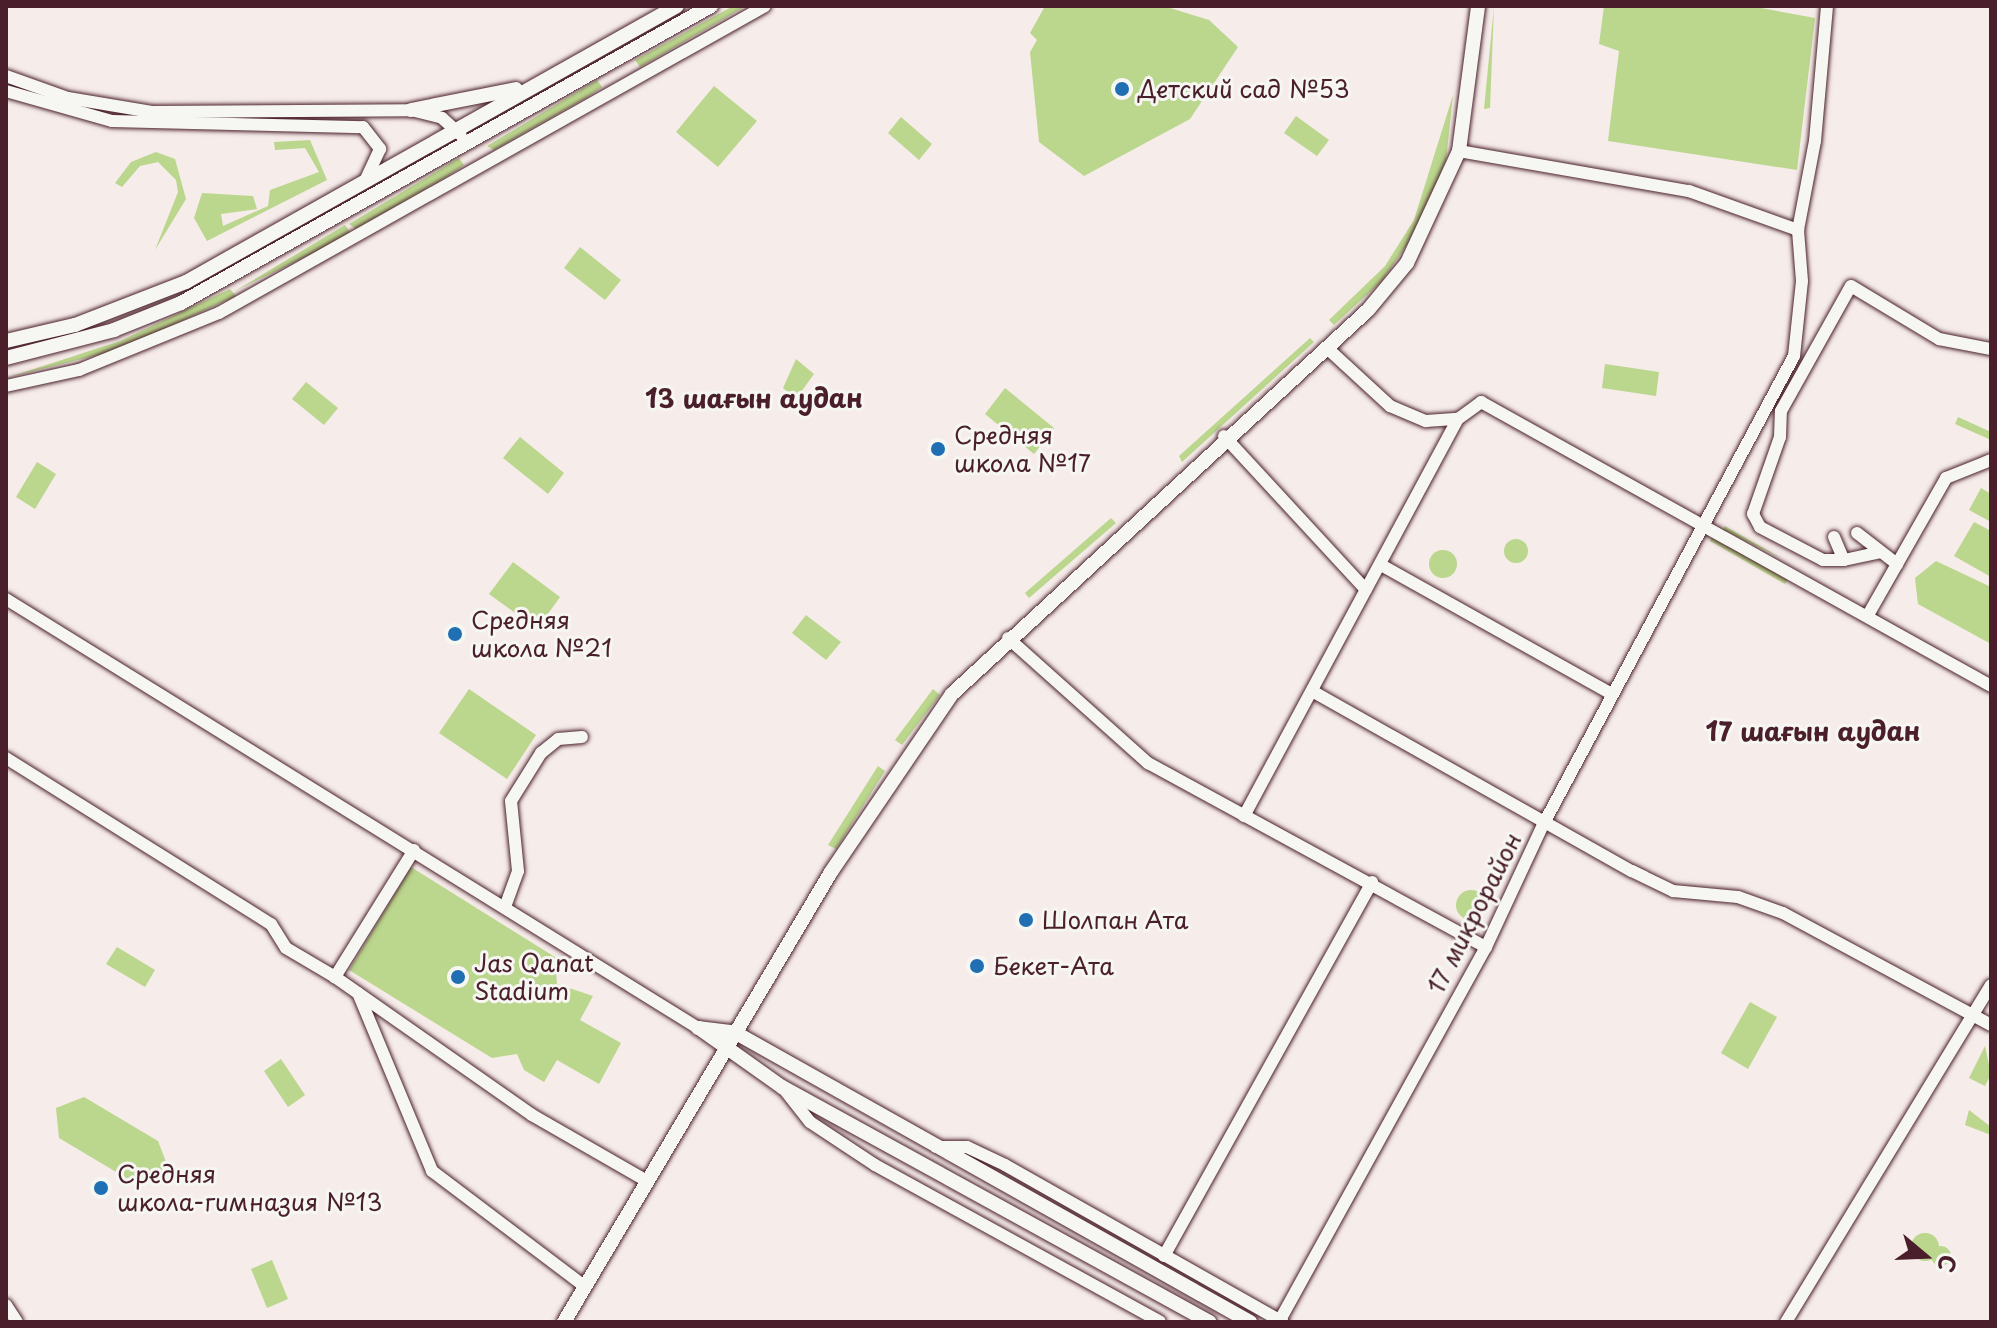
<!DOCTYPE html>
<html>
<head>
<meta charset="utf-8">
<style>
  body { margin:0 }
  #map { position:relative; width:1997px; height:1328px; overflow:hidden; background:#f6ece9; font-family:"Playpen Sans",sans-serif }
  div>[style] { position:absolute }
  .green>* { inset:0; background:#bbd68d }
  .round { border-radius:50% }
  .roads { filter:drop-shadow(0 0 2px #4a1f2b) drop-shadow(0 0 2px #4a1f2b) }
  .minor>* { height:12px; margin:-6px; padding:0 6px; transform-origin:6px; border-radius:6px; background:#f6f6f2 }
  .major>* { height:14px; margin:-7px; padding:0 7px; transform-origin:7px; border-radius:7px; background:#f6f6f2 }
  .dots>* { width:22px; height:22px; translate:-50% -50%; box-sizing:border-box; border:4px solid #f6f6f2; border-radius:50% }
  span { translate:-50% -50%; white-space:nowrap; text-align:center; line-height:1.15; -webkit-text-stroke:6px #f6f6f2; paint-order:stroke }
  .poi-label { font-size:24px; color:#4a1f2b }
  .left { translate:0 -50%; text-align:left }
  .street-label { font-size:24px; color:#4a1f2b }
  .neighbourhood-label { font-size:26px; color:#4a1f2b; font-weight:700 }
  .frame { position:absolute; inset:0; border:8px solid #4a1f2b; pointer-events:none }
  .north { position:absolute; left:1885px; top:1216px; width:80px; height:80px; -webkit-text-stroke:6px #f6f6f2; paint-order:stroke; rotate:109deg; font-size:22px; font-weight:700; line-height:32px; text-align:center; color:#4a1f2b }
  .north::after { content:''; display:block; margin:auto; width:28px; height:36px; background:#4a1f2b; clip-path:polygon(50% 0,100% 100%,50% 72%,0 100%) }
</style>
</head>
<body>
<div id="map">
  <div class="green">
    <i style="clip-path:polygon(733px 6px,746px 6px,640px 67px,635px 60px)"></i>
    <i style="clip-path:polygon(1045px 6px,1170px 8px,1209px 20px,1238px 47px,1190px 119px,1084px 176px,1039px 142px,1030px 52px,1037px 40px,1030px 33px)"></i>
    <i style="clip-path:polygon(1494px 6px,1490px 108px,1484px 109px)"></i>
    <i style="clip-path:polygon(1604px 6px,1750px 6px,1815px 18px,1797px 170px,1608px 141px,1619px 51px,1599px 44px)"></i>
    <i style="clip-path:polygon(597px 80px,602px 87px,586px 98px,494px 150px,487px 146px)"></i>
    <i style="clip-path:polygon(714px 86px,757px 121px,718px 167px,676px 132px)"></i>
    <i style="clip-path:polygon(1453px 95px,1446px 161px,1420px 226px,1381px 282px,1334px 325px,1329px 320px,1385px 266px,1414px 220px)"></i>
    <i style="clip-path:polygon(1296px 116px,1329px 140px,1317px 156px,1284px 133px)"></i>
    <i style="clip-path:polygon(901px 117px,932px 144px,919px 160px,888px 133px)"></i>
    <i style="clip-path:polygon(310px 140px,327px 180px,207px 241px,194px 218px,202px 193px,253px 196px,257px 209px,221px 214px,223px 226px,268px 206px,270px 190px,319px 172px,305px 148px,275px 150px,274px 142px)"></i>
    <i style="clip-path:polygon(156px 152px,175px 159px,186px 199px,155px 250px,178px 192px,176px 180px,158px 162px,140px 166px,122px 187px,115px 183px,131px 162px)"></i>
    <i style="clip-path:polygon(459px 158px,464px 165px,448px 176px,356px 229px,349px 224px)"></i>
    <i style="clip-path:polygon(345px 225px,350px 232px,334px 243px,235px 291px)"></i>
    <i style="clip-path:polygon(580px 247px,621px 280px,605px 300px,564px 268px)"></i>
    <i style="clip-path:polygon(230px 289px,236px 296px,118px 350px,6px 378px,120px 341px)"></i>
    <i style="clip-path:polygon(1310px 338px,1314px 342px,1182px 462px,1179px 456px)"></i>
    <i style="clip-path:polygon(796px 359px,814px 374px,796px 399px,783px 388px)"></i>
    <i style="clip-path:polygon(1605px 364px,1659px 372px,1656px 396px,1602px 388px)"></i>
    <i style="clip-path:polygon(306px 382px,338px 408px,324px 425px,292px 399px)"></i>
    <i style="clip-path:polygon(1005px 388px,1054px 428px,1034px 454px,985px 414px)"></i>
    <i style="clip-path:polygon(1958px 417px,1991px 432px,1991px 440px,1955px 424px)"></i>
    <i style="clip-path:polygon(520px 437px,564px 473px,548px 494px,503px 458px)"></i>
    <i style="clip-path:polygon(37px 462px,56px 474px,35px 509px,16px 497px)"></i>
    <i style="clip-path:polygon(1981px 488px,1991px 494px,1991px 522px,1969px 510px)"></i>
    <i style="clip-path:polygon(1111px 518px,1116px 523px,1029px 598px,1025px 593px)"></i>
    <i style="clip-path:polygon(1974px 522px,1991px 531px,1991px 577px,1954px 556px)"></i>
    <i style="clip-path:polygon(1725px 526px,1783px 559px,1723px 530px)"></i>
    <i style="clip-path:polygon(1712px 535px,1788px 579px,1785px 584px,1710px 541px)"></i>
    <i class="round" style="left:1504px;top:539px;width:24px;height:24px"></i>
    <i class="round" style="left:1429px;top:550px;width:28px;height:28px"></i>
    <i style="clip-path:polygon(1936px 561px,1991px 587px,1991px 644px,1918px 604px,1915px 578px)"></i>
    <i style="clip-path:polygon(513px 562px,560px 597px,537px 629px,489px 594px)"></i>
    <i style="clip-path:polygon(806px 615px,841px 642px,826px 660px,792px 633px)"></i>
    <i style="clip-path:polygon(469px 689px,536px 735px,507px 779px,439px 733px)"></i>
    <i style="clip-path:polygon(933px 689px,940px 695px,902px 745px,895px 740px)"></i>
    <i style="clip-path:polygon(878px 766px,885px 771px,836px 849px,828px 845px)"></i>
    <i style="clip-path:polygon(411px 867px,555px 957px,557px 984px,593px 996px,580px 1020px,621px 1043px,599px 1084px,557px 1060px,544px 1082px,524px 1070px,517px 1054px,492px 1058px,349px 970px)"></i>
    <i class="round" style="left:1456px;top:890px;width:30px;height:30px"></i>
    <i style="clip-path:polygon(117px 947px,155px 970px,145px 987px,106px 964px)"></i>
    <i style="clip-path:polygon(1750px 1002px,1777px 1017px,1748px 1069px,1721px 1053px)"></i>
    <i style="clip-path:polygon(1985px 1046px,1991px 1074px,1985px 1086px,1969px 1078px)"></i>
    <i style="clip-path:polygon(281px 1059px,305px 1095px,288px 1107px,264px 1071px)"></i>
    <i style="clip-path:polygon(84px 1097px,158px 1141px,166px 1162px,160px 1175px,133px 1182px,59px 1138px,56px 1108px)"></i>
    <i style="clip-path:polygon(1969px 1110px,1991px 1127px,1991px 1135px,1965px 1125px)"></i>
    <i class="round" style="left:1911px;top:1233px;width:28px;height:28px"></i>
    <i class="round" style="left:1931px;top:1246px;width:20px;height:20px"></i>
    <i style="clip-path:polygon(272px 1260px,288px 1299px,267px 1308px,251px 1269px)"></i>
  </div>
  <div class="roads">
    <div class="minor">
      <i style="left:6px;top:76px;width:66px;rotate:19.5deg"></i>
      <i style="left:68px;top:98px;width:85px;rotate:9.5deg"></i>
      <i style="left:152px;top:112px;width:259px;rotate:-0.4deg"></i>
      <i style="left:411px;top:110px;width:32px;rotate:14deg"></i>
      <i style="left:442px;top:118px;width:25px;rotate:42deg"></i>
      <i style="left:6px;top:91px;width:110px;rotate:15.8deg"></i>
      <i style="left:112px;top:121px;width:251px;rotate:1.4deg"></i>
      <i style="left:363px;top:127px;width:28px;rotate:52deg"></i>
      <i style="left:380px;top:149px;width:33px;rotate:115deg"></i>
      <i style="left:1459px;top:151px;width:233px;rotate:9.9deg"></i>
      <i style="left:1689px;top:191px;width:116px;rotate:19.7deg"></i>
      <i style="left:1327px;top:348px;width:86px;rotate:42.6deg"></i>
      <i style="left:1390px;top:406px;width:39px;rotate:23deg"></i>
      <i style="left:1426px;top:421px;width:32px;rotate:-4deg"></i>
      <i style="left:1458px;top:419px;width:29px;rotate:-36deg"></i>
      <i style="left:1481px;top:402px;width:584px;rotate:29.11deg"></i>
      <i style="left:6px;top:386px;width:75px;rotate:-12.4deg"></i>
      <i style="left:79px;top:370px;width:151px;rotate:-22.2deg"></i>
      <i style="left:219px;top:313px;width:626px;rotate:-29.35deg"></i>
      <i style="left:1224px;top:436px;width:209px;rotate:47.3deg"></i>
      <i style="left:1857px;top:533px;width:51px;rotate:37.8deg"></i>
      <i style="left:1834px;top:537px;width:25px;rotate:67deg"></i>
      <i style="left:1844px;top:560px;width:35px;rotate:-12deg"></i>
      <i style="left:1844px;top:560px;width:21px;rotate:180deg"></i>
      <i style="left:1823px;top:560px;width:71px;rotate:-152.4deg"></i>
      <i style="left:1760px;top:527px;width:15px;rotate:-118deg"></i>
      <i style="left:1753px;top:514px;width:82px;rotate:-70.7deg"></i>
      <i style="left:1780px;top:437px;width:26px;rotate:-88deg"></i>
      <i style="left:1781px;top:411px;width:143px;rotate:-60.8deg"></i>
      <i style="left:1851px;top:286px;width:103px;rotate:31.1deg"></i>
      <i style="left:1939px;top:339px;width:53px;rotate:10.9deg"></i>
      <i style="left:1381px;top:565px;width:265px;rotate:29.2deg"></i>
      <i style="left:6px;top:599px;width:814px;rotate:31.8deg"></i>
      <i style="left:1868px;top:615px;width:158px;rotate:-60.3deg"></i>
      <i style="left:1946px;top:478px;width:48px;rotate:-21.8deg"></i>
      <i style="left:1008px;top:638px;width:188px;rotate:41.8deg"></i>
      <i style="left:1148px;top:763px;width:385px;rotate:28.6deg"></i>
      <i style="left:1312px;top:691px;width:367px;rotate:29.4deg"></i>
      <i style="left:1632px;top:871px;width:46px;rotate:26deg"></i>
      <i style="left:1673px;top:891px;width:65px;rotate:5.3deg"></i>
      <i style="left:1738px;top:897px;width:48px;rotate:19.6deg"></i>
      <i style="left:1783px;top:913px;width:236px;rotate:28.3deg"></i>
      <i style="left:6px;top:758px;width:313px;rotate:32.1deg"></i>
      <i style="left:271px;top:924px;width:28px;rotate:58deg"></i>
      <i style="left:286px;top:948px;width:57px;rotate:30.6deg"></i>
      <i style="left:1244px;top:816px;width:451px;rotate:-61.7deg"></i>
      <i style="left:414px;top:850px;width:150px;rotate:121.9deg"></i>
      <i style="left:335px;top:977px;width:241px;rotate:35deg"></i>
      <i style="left:532px;top:1115px;width:133px;rotate:29.9deg"></i>
      <i style="left:505px;top:907px;width:38px;rotate:-70deg"></i>
      <i style="left:518px;top:871px;width:70px;rotate:-95.7deg"></i>
      <i style="left:511px;top:801px;width:57px;rotate:-58deg"></i>
      <i style="left:541px;top:753px;width:22px;rotate:-39deg"></i>
      <i style="left:558px;top:739px;width:24px;rotate:-5deg"></i>
      <i style="left:358px;top:993px;width:193px;rotate:67.4deg"></i>
      <i style="left:432px;top:1171px;width:191px;rotate:37.1deg"></i>
      <i style="left:784px;top:1089px;width:42px;rotate:51.8deg"></i>
      <i style="left:810px;top:1122px;width:78px;rotate:33.5deg"></i>
      <i style="left:875px;top:1165px;width:325px;rotate:28.8deg"></i>
      <i style="left:936px;top:1147px;width:31px"></i>
      <i style="left:967px;top:1147px;width:42px;rotate:25.3deg"></i>
      <i style="left:1005px;top:1165px;width:319px;rotate:29.5deg"></i>
      <i style="left:1164px;top:1256px;width:428px;rotate:-60.9deg"></i>
      <i style="left:6px;top:1305px;width:20px;rotate:57deg"></i>
      <i style="left:1280px;top:1320px;width:426px;rotate:-61.1deg"></i>
      <i style="left:1486px;top:947px;width:135px;rotate:-65deg"></i>
      <i style="left:1543px;top:825px;width:532px;rotate:-61.85deg"></i>
      <i style="left:1794px;top:356px;width:75px;rotate:-83.9deg"></i>
      <i style="left:1802px;top:281px;width:51px;rotate:-94.5deg"></i>
      <i style="left:1798px;top:230px;width:91px;rotate:-79.2deg"></i>
      <i style="left:1815px;top:141px;width:136px;rotate:-84.9deg"></i>
      <i style="left:1786px;top:1322px;width:394px;rotate:-58.7deg"></i>
    </div>
    <div class="major">
      <i style="left:411px;top:110px;width:107px;rotate:-11.3deg"></i>
      <i style="left:6px;top:341px;width:71px;rotate:-13.1deg"></i>
      <i style="left:75px;top:325px;width:119px;rotate:-21.2deg"></i>
      <i style="left:186px;top:282px;width:563px;rotate:-29.34deg"></i>
      <i style="left:6px;top:358px;width:112px;rotate:-14.5deg"></i>
      <i style="left:114px;top:330px;width:72px;rotate:-21.9deg"></i>
      <i style="left:181px;top:303px;width:608px;rotate:-29.27deg"></i>
      <i style="left:698px;top:1028px;width:38px;rotate:7deg"></i>
      <i style="left:736px;top:1033px;width:590px;rotate:29.35deg"></i>
      <i style="left:699px;top:1028px;width:102px;rotate:35.4deg"></i>
      <i style="left:782px;top:1087px;width:488px;rotate:28.8deg"></i>
      <i style="left:564px;top:1322px;width:523px;rotate:-59.32deg"></i>
      <i style="left:831px;top:872px;width:215px;rotate:-55.8deg"></i>
      <i style="left:952px;top:694px;width:566px;rotate:-42.71deg"></i>
      <i style="left:1368px;top:310px;width:61px;rotate:-50.3deg"></i>
      <i style="left:1407px;top:263px;width:123px;rotate:-65.1deg"></i>
      <i style="left:1459px;top:151px;width:146px;rotate:-82.5deg"></i>
    </div>
  </div>
  <div class="dots">
    <i style="left:1122px;top:89px;background:#1f6fb2"></i>
    <i style="left:938px;top:449px;background:#1f6fb2"></i>
    <i style="left:455px;top:634px;background:#1f6fb2"></i>
    <i style="left:1026px;top:920px;background:#1f6fb2"></i>
    <i style="left:977px;top:966px;background:#1f6fb2"></i>
    <i style="left:458px;top:977px;background:#1f6fb2"></i>
    <i style="left:101px;top:1188px;background:#1f6fb2"></i>
  </div>
  <div class="poi-label">
    <span class="left" style="left:1138px;top:89px">Детский сад №53</span>
    <span class="left" style="left:954px;top:449px">Средняя<br>школа №17</span>
    <span class="left" style="left:471px;top:634px">Средняя<br>школа №21</span>
    <span class="left" style="left:1042px;top:920px">Шолпан Ата</span>
    <span class="left" style="left:474px;top:977px">Jas Qanat<br>Stadium</span>
    <span class="left" style="left:993px;top:966px">Бекет-Ата</span>
    <span class="left" style="left:117px;top:1188px">Средняя<br>школа-гимназия №13</span>
  </div>
  <div class="street-label">
    <span style="left:1474px;top:913px;rotate:-63deg">17 микрорайон</span>
  </div>
  <div class="neighbourhood-label">
    <span style="left:754px;top:398px">13 шағын аудан</span>
    <span style="left:1813px;top:731px">17 шағын аудан</span>
  </div>
  <div class="frame"></div>
  <div class="north">С</div>
</div>
</body>
</html>
